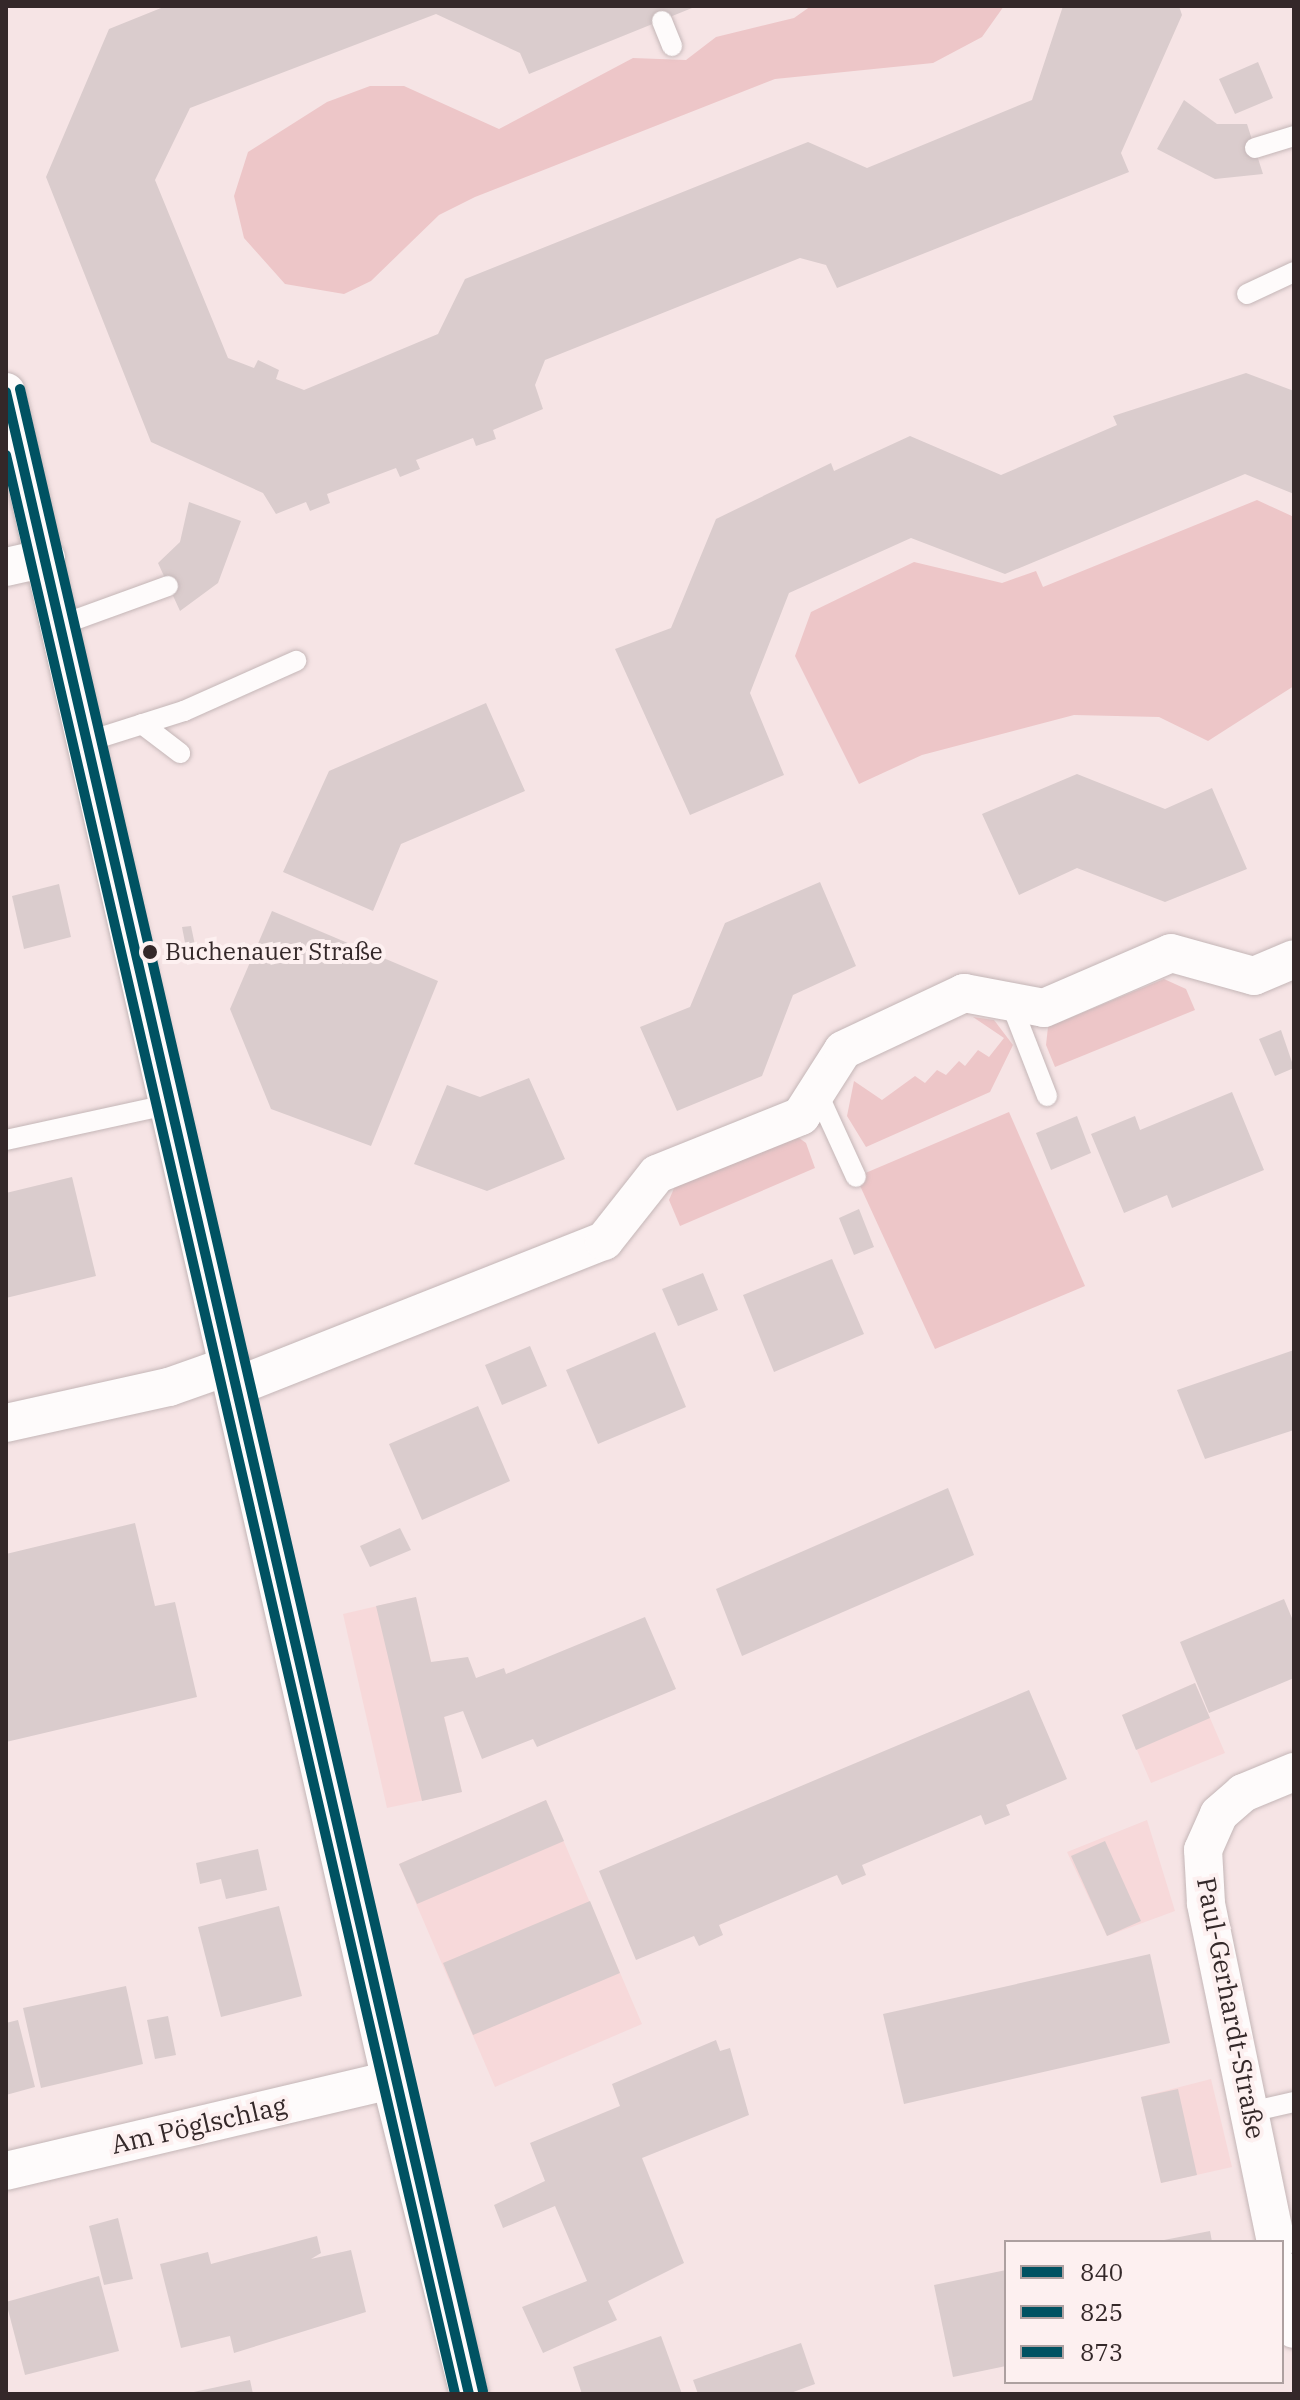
<!DOCTYPE html>
<html>
<head>
<meta charset="utf-8">
<style>
  body { margin:0 }
  #map { position:relative; width:1300px; height:2400px; overflow:hidden; background:#f6e4e5; font-family:"IBM Plex Serif",serif }
  div>[style] { position:absolute }
  .built>* { inset:0; background:#f7d9da }
  .green>* { inset:0; background:#edc6c8 }
  .building>* { inset:0; background:#dacccd }
  .roads { filter:drop-shadow(0 0 2px #c4b6b7) drop-shadow(0 0 2px #c4b6b7) }
  .service>* { height:20px; margin:-10px; padding:0 10px; transform-origin:10px; border-radius:10px; background:#fefbfb }
  .minor>* { height:38px; margin:-19px; padding:0 19px; transform-origin:19px; border-radius:19px; background:#fefbfb }
  .bus-1>* { height:10px; margin:-5px; padding:0 5px; transform-origin:5px; border-radius:5px; background:#005262 }
  .bus-2>* { height:10px; margin:-5px; padding:0 5px; transform-origin:5px; border-radius:5px; background:#005262 }
  .bus-3>* { height:10px; margin:-5px; padding:0 5px; transform-origin:5px; border-radius:5px; background:#005262 }
  .dots>* { width:22px; height:22px; translate:-50% -50%; box-sizing:border-box; border:4px solid #fdf0f0; border-radius:50% }
  span { translate:-50% -50%; white-space:nowrap; text-align:center; line-height:1.15; -webkit-text-stroke:8px #fdf0f0; paint-order:stroke }
  .bus-label { font-size:24px; color:#342829 }
  .left { translate:0 -50%; text-align:left }
  .street-label { font-size:26px; color:#342829 }
  .frame { position:absolute; inset:0; border:8px solid #342829; pointer-events:none }
  .legend { position:absolute; left:1004px; top:2240px; width:280px; height:144px; box-sizing:border-box; background:#fdf0f0; border:2px solid #ada0a0; margin:0; padding:10px 14px; list-style:none; font-size:24px; color:#342829 }
  .legend li { display:flex; align-items:center; gap:16px; height:40px }
  .legend b { width:40px; border:2px solid #ada0a0 }
</style>
</head>
<body>
<div id="map">
  <div class="built">
    <i style="clip-path:polygon(416px 1597px,462px 1792px,387px 1808px,343px 1614px)"></i>
    <i style="clip-path:polygon(1195px 1683px,1225px 1753px,1151px 1783px,1122px 1715px)"></i>
    <i style="clip-path:polygon(546px 1800px,642px 2024px,495px 2087px,399px 1864px)"></i>
    <i style="clip-path:polygon(1147px 1820px,1175px 1911px,1107px 1936px,1067px 1852px)"></i>
    <i style="clip-path:polygon(1211px 2079px,1232px 2167px,1161px 2183px,1141px 2097px)"></i>
  </div>
  <div class="green">
    <i style="clip-path:polygon(811px 6px,1004px 6px,982px 37px,933px 63px,775px 79px,475px 197px,439px 215px,371px 281px,344px 294px,285px 284px,244px 238px,234px 196px,248px 152px,327px 102px,370px 86px,404px 86px,499px 129px,633px 58px,686px 60px,716px 37px,794px 18px)"></i>
    <i style="clip-path:polygon(1257px 500px,1294px 517px,1294px 686px,1208px 741px,1159px 717px,1074px 715px,922px 755px,859px 784px,795px 656px,811px 612px,914px 562px,1002px 583px,1036px 571px,1043px 587px)"></i>
    <i style="clip-path:polygon(1164px 979px,1186px 989px,1195px 1010px,1055px 1067px,1046px 1045px,1048px 1027px)"></i>
    <i style="clip-path:polygon(973px 1017px,994px 1020px,1013px 1045px,990px 1092px,866px 1147px,847px 1116px,854px 1081px,882px 1100px,915px 1076px,925px 1083px,937px 1070px,946px 1075px,959px 1061px,965px 1066px,978px 1050px,989px 1057px,1004px 1038px)"></i>
    <i style="clip-path:polygon(1009px 1112px,1085px 1286px,935px 1349px,856px 1177px)"></i>
    <i style="clip-path:polygon(795px 1135px,806px 1143px,815px 1168px,680px 1226px,669px 1200px,675px 1186px)"></i>
  </div>
  <div class="building">
    <i style="clip-path:polygon(166px 6px,697px 6px,529px 74px,520px 53px,436px 14px,190px 108px,155px 180px,228px 358px,254px 368px,258px 360px,279px 370px,276px 379px,304px 390px,438px 334px,465px 279px,808px 142px,867px 168px,1032px 100px,1063px 6px,1179px 6px,1182px 15px,1121px 153px,1129px 172px,837px 288px,826px 265px,800px 258px,545px 360px,535px 385px,543px 409px,493px 430px,496px 439px,476px 446px,473px 438px,416px 460px,420px 469px,400px 477px,396px 468px,327px 494px,330px 503px,310px 511px,306px 502px,276px 514px,263px 493px,151px 442px,46px 177px,109px 29px)"></i>
    <i style="clip-path:polygon(1258px 62px,1273px 98px,1235px 114px,1219px 79px)"></i>
    <i style="clip-path:polygon(1184px 100px,1217px 124px,1247px 124px,1263px 174px,1215px 179px,1157px 149px)"></i>
    <i style="clip-path:polygon(1246px 373px,1294px 391px,1294px 494px,1245px 474px,1005px 574px,911px 538px,789px 593px,750px 693px,784px 775px,690px 815px,615px 649px,671px 628px,716px 519px,831px 463px,834px 471px,910px 436px,1001px 475px,1117px 425px,1113px 416px)"></i>
    <i style="clip-path:polygon(189px 502px,241px 521px,218px 583px,180px 611px,158px 563px,180px 542px)"></i>
    <i style="clip-path:polygon(486px 703px,525px 791px,401px 844px,373px 911px,283px 872px,329px 771px)"></i>
    <i style="clip-path:polygon(1077px 774px,1165px 809px,1212px 788px,1247px 869px,1165px 902px,1077px 868px,1019px 895px,982px 814px)"></i>
    <i style="clip-path:polygon(820px 882px,856px 966px,793px 995px,762px 1076px,677px 1111px,640px 1027px,690px 1007px,725px 923px)"></i>
    <i style="clip-path:polygon(59px 884px,71px 937px,24px 949px,12px 896px)"></i>
    <i style="clip-path:polygon(272px 911px,438px 981px,371px 1146px,271px 1109px,230px 1009px)"></i>
    <i style="clip-path:polygon(191px 926px,196px 950px,187px 953px,182px 927px)"></i>
    <i style="clip-path:polygon(1281px 1030px,1294px 1068px,1275px 1076px,1259px 1039px)"></i>
    <i style="clip-path:polygon(529px 1078px,565px 1159px,487px 1191px,414px 1164px,447px 1085px,480px 1097px)"></i>
    <i style="clip-path:polygon(1232px 1092px,1264px 1170px,1172px 1208px,1167px 1195px,1124px 1213px,1091px 1134px,1135px 1116px,1140px 1130px)"></i>
    <i style="clip-path:polygon(1077px 1116px,1091px 1153px,1051px 1170px,1036px 1133px)"></i>
    <i style="clip-path:polygon(72px 1177px,96px 1276px,6px 1298px,6px 1193px)"></i>
    <i style="clip-path:polygon(859px 1209px,874px 1247px,854px 1255px,839px 1218px)"></i>
    <i style="clip-path:polygon(832px 1259px,864px 1334px,774px 1372px,743px 1295px)"></i>
    <i style="clip-path:polygon(703px 1273px,718px 1310px,678px 1326px,662px 1289px)"></i>
    <i style="clip-path:polygon(655px 1332px,686px 1407px,598px 1444px,566px 1370px)"></i>
    <i style="clip-path:polygon(530px 1346px,547px 1386px,502px 1405px,485px 1365px)"></i>
    <i style="clip-path:polygon(1294px 1350px,1294px 1430px,1205px 1459px,1177px 1390px)"></i>
    <i style="clip-path:polygon(478px 1406px,510px 1481px,422px 1520px,389px 1444px)"></i>
    <i style="clip-path:polygon(948px 1488px,974px 1555px,742px 1656px,716px 1589px)"></i>
    <i style="clip-path:polygon(135px 1523px,155px 1606px,175px 1602px,197px 1697px,6px 1742px,6px 1554px)"></i>
    <i style="clip-path:polygon(400px 1528px,411px 1550px,370px 1567px,360px 1546px)"></i>
    <i style="clip-path:polygon(416px 1597px,431px 1662px,468px 1657px,476px 1678px,504px 1668px,506px 1674px,645px 1617px,676px 1689px,537px 1747px,533px 1739px,482px 1759px,463px 1711px,444px 1717px,462px 1792px,422px 1801px,376px 1606px)"></i>
    <i style="clip-path:polygon(1284px 1599px,1294px 1623px,1294px 1678px,1209px 1713px,1180px 1642px)"></i>
    <i style="clip-path:polygon(1195px 1683px,1210px 1718px,1136px 1750px,1122px 1715px)"></i>
    <i style="clip-path:polygon(1029px 1690px,1067px 1779px,1006px 1805px,1010px 1815px,985px 1825px,981px 1815px,862px 1865px,866px 1875px,842px 1885px,837px 1875px,719px 1925px,723px 1935px,699px 1946px,694px 1936px,636px 1960px,599px 1871px)"></i>
    <i style="clip-path:polygon(546px 1800px,564px 1841px,417px 1904px,399px 1864px)"></i>
    <i style="clip-path:polygon(1105px 1841px,1141px 1921px,1107px 1936px,1071px 1856px)"></i>
    <i style="clip-path:polygon(258px 1849px,267px 1890px,226px 1899px,221px 1879px,200px 1884px,196px 1863px)"></i>
    <i style="clip-path:polygon(590px 1901px,620px 1973px,473px 2035px,443px 1963px)"></i>
    <i style="clip-path:polygon(279px 1906px,302px 1996px,221px 2017px,198px 1927px)"></i>
    <i style="clip-path:polygon(1150px 1954px,1170px 2043px,904px 2104px,883px 2014px)"></i>
    <i style="clip-path:polygon(126px 1986px,143px 2064px,41px 2088px,23px 2008px)"></i>
    <i style="clip-path:polygon(168px 2016px,176px 2055px,155px 2059px,147px 2020px)"></i>
    <i style="clip-path:polygon(18px 2020px,35px 2087px,6px 2095px,6px 2023px)"></i>
    <i style="clip-path:polygon(716px 2040px,720px 2051px,730px 2048px,749px 2115px,642px 2158px,684px 2263px,608px 2301px,617px 2320px,543px 2353px,522px 2307px,587px 2281px,555px 2206px,503px 2228px,494px 2205px,545px 2181px,530px 2143px,620px 2106px,612px 2084px)"></i>
    <i style="clip-path:polygon(1178px 2089px,1197px 2175px,1161px 2183px,1141px 2097px)"></i>
    <i style="clip-path:polygon(118px 2218px,133px 2279px,104px 2285px,89px 2226px)"></i>
    <i style="clip-path:polygon(1210px 2231px,1212px 2242px,1159px 2242px,1159px 2241px)"></i>
    <i style="clip-path:polygon(317px 2236px,321px 2253px,311px 2259px,351px 2250px,366px 2312px,234px 2353px,230px 2336px,181px 2348px,160px 2264px,208px 2252px,211px 2264px)"></i>
    <i style="clip-path:polygon(1006px 2270px,1006px 2366px,953px 2377px,934px 2285px)"></i>
    <i style="clip-path:polygon(99px 2276px,119px 2351px,25px 2375px,6px 2302px)"></i>
    <i style="clip-path:polygon(661px 2336px,682px 2394px,582px 2394px,573px 2367px)"></i>
    <i style="clip-path:polygon(801px 2343px,815px 2384px,788px 2394px,698px 2394px,693px 2380px)"></i>
    <i style="clip-path:polygon(250px 2380px,253px 2394px,189px 2394px,189px 2393px)"></i>
  </div>
  <div class="roads">
    <div class="service">
      <i style="left:662px;top:21px;width:27px;rotate:68deg"></i>
      <i style="left:1255px;top:148px;width:41px;rotate:-17.1deg"></i>
      <i style="left:1247px;top:294px;width:52px;rotate:-25.1deg"></i>
      <i style="left:58px;top:626px;width:117px;rotate:-20deg"></i>
      <i style="left:142px;top:724px;width:48px;rotate:37.3deg"></i>
      <i style="left:86px;top:742px;width:103px;rotate:-17.6deg"></i>
      <i style="left:184px;top:711px;width:123px;rotate:-24.1deg"></i>
      <i style="left:1010px;top:1001px;width:102px;rotate:68.7deg"></i>
      <i style="left:818px;top:1094px;width:91px;rotate:65.4deg"></i>
      <i style="left:6px;top:1140px;width:169px;rotate:-12.3deg"></i>
      <i style="left:1250px;top:2112px;width:45px;rotate:-12.8deg"></i>
    </div>
    <div class="minor">
      <i style="left:6px;top:392px;width:1736px;rotate:77.16deg"></i>
      <i style="left:392px;top:2085px;width:318px;rotate:76deg"></i>
      <i style="left:6px;top:567px;width:41px;rotate:-12.7deg"></i>
      <i style="left:237px;top:1386px;width:395px;rotate:-21.6deg"></i>
      <i style="left:604px;top:1241px;width:85px;rotate:-51.7deg"></i>
      <i style="left:657px;top:1174px;width:155px;rotate:-21.9deg"></i>
      <i style="left:801px;top:1116px;width:78px;rotate:-57.5deg"></i>
      <i style="left:843px;top:1050px;width:134px;rotate:-25.2deg"></i>
      <i style="left:964px;top:993px;width:81px;rotate:10.6deg"></i>
      <i style="left:1044px;top:1008px;width:138px;rotate:-23.4deg"></i>
      <i style="left:1171px;top:953px;width:86px;rotate:15.5deg"></i>
      <i style="left:1254px;top:976px;width:43px;rotate:-23deg"></i>
      <i style="left:6px;top:1423px;width:167px;rotate:-12.5deg"></i>
      <i style="left:169px;top:1387px;width:66px;rotate:-19.5deg"></i>
      <i style="left:6px;top:2171px;width:396px;rotate:-13.3deg"></i>
      <i style="left:1276px;top:2242px;width:346px;rotate:-101.7deg"></i>
      <i style="left:1206px;top:1903px;width:53px;rotate:-93.2deg"></i>
      <i style="left:1203px;top:1850px;width:39px;rotate:-66deg"></i>
      <i style="left:1219px;top:1814px;width:32px;rotate:-41deg"></i>
      <i style="left:1243px;top:1793px;width:55px;rotate:-22.4deg"></i>
      <i style="left:1282px;top:2270px;width:60px;rotate:78.5deg"></i>
    </div>
  </div>
  <div class="bus-1">
    <i style="left:6px;top:392px;width:2055px;rotate:76.98deg"></i>
  </div>
  <div class="bus-2">
    <i style="left:6px;top:455px;width:1990px;rotate:76.96deg"></i>
  </div>
  <div class="bus-3">
    <i style="left:20px;top:389px;width:2055px;rotate:76.98deg"></i>
  </div>
  <div class="dots">
    <i style="left:150px;top:952px;background:#342829"></i>
  </div>
  <div class="bus-label">
    <span class="left" style="left:165px;top:952px">Buchenauer Straße</span>
  </div>
  <div class="street-label">
    <span style="left:1231px;top:2008px;rotate:79deg">Paul-Gerhardt-Straße</span>
    <span style="left:199px;top:2125px;rotate:-13deg">Am Pöglschlag</span>
  </div>
  <div class="frame"></div>
  <ul class="legend">
  <li><b style="height:10px;background:#005262"></b>840</li>
  <li><b style="height:10px;background:#005262"></b>825</li>
  <li><b style="height:10px;background:#005262"></b>873</li>
  </ul>
</div>
</body>
</html>
